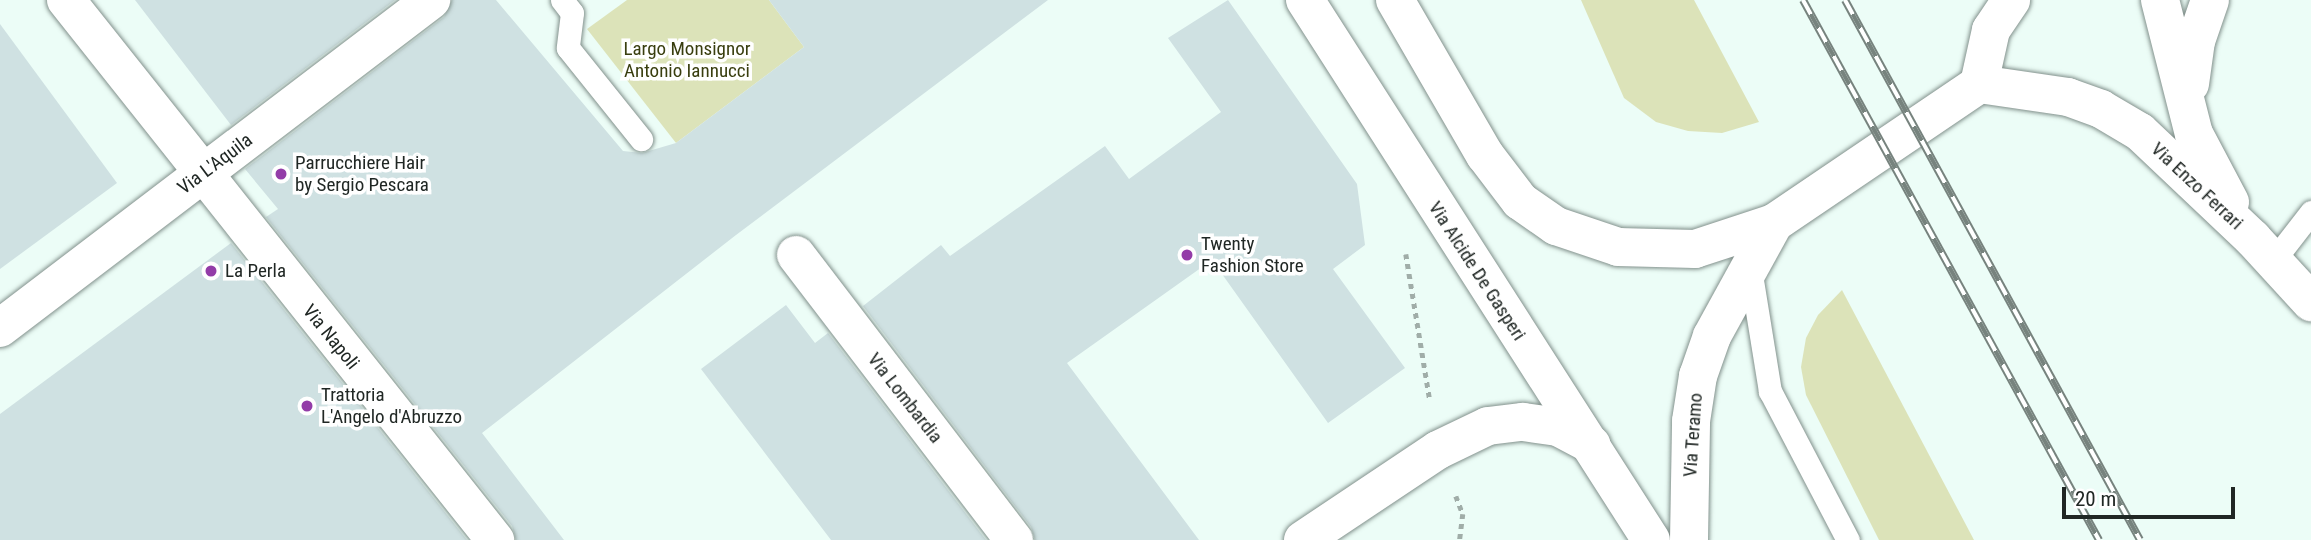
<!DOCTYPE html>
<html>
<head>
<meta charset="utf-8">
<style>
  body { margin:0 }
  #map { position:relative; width:2311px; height:540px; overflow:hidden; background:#ecfdf7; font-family:"Roboto Condensed",sans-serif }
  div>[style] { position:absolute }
  .green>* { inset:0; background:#dce3b9 }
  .building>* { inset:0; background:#cfe1e2 }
  .path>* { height:4.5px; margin-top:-2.25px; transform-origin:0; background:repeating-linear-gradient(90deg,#a0ada8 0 5px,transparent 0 10px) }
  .roads { filter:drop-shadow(0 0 2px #82918c) drop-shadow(0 0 2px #82918c) }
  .service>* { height:23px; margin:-11.5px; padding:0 11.5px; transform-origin:11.5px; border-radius:11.5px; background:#fff }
  .minor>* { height:38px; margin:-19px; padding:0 19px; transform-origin:19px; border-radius:19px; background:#fff }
  .secondary>* { height:38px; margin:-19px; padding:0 19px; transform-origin:19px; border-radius:19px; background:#fff }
  .rail>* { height:8px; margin-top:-4px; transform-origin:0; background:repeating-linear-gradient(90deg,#fff 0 16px,#77837e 0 32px); box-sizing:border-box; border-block:2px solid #77837e }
  .dots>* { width:19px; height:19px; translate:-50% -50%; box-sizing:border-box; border:4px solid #fff; border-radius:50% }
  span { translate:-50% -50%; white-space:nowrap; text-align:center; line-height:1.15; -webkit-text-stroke:7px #fff; paint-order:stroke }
  .park-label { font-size:19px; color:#393e0f }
  .poi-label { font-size:19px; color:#202724 }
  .left { translate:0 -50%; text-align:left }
  .street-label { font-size:19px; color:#202724 }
  .scale { position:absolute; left:2062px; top:487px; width:173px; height:32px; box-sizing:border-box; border:4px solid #202724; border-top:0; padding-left:9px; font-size:21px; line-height:24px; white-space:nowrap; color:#202724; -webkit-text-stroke:5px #fff; paint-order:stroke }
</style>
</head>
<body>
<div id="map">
  <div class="green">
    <i style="clip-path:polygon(627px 0,769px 0,804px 47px,676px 143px,587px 29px)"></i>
    <i style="clip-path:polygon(1581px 0,1694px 0,1759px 122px,1722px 133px,1688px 131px,1656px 122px,1624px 98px)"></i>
    <i style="clip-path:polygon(1842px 290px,1974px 540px,1879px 540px,1806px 395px,1801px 367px,1806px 338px,1818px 315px)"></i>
  </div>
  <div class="building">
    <i style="clip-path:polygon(135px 0,395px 0,231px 125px)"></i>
    <i style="clip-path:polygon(452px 0,496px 0,623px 151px,642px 153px,676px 143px,804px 47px,769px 0,1048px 0,736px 235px,482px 433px,564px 540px,516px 540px,512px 526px,266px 217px,278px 209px,245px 169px,444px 17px)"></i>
    <i style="clip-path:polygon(1228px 0,1357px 184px,1365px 245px,1333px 269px,1405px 368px,1328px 423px,1212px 260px,1067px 363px,1199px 540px,1035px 540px,1031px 527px,863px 306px,941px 245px,950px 256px,1105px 146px,1129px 179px,1221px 112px,1168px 38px)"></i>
    <i style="clip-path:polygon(0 24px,117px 183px,0 269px)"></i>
    <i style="clip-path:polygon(231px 243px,467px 540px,0 540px,0 414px)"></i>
    <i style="clip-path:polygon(786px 305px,815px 343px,828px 333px,986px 540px,831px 540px,701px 369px)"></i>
  </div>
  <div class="path">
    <i style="left:1406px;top:254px;width:149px;rotate:80.7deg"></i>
    <i style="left:1456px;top:496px;width:19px;rotate:69deg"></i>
    <i style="left:1463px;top:514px;width:26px;rotate:97deg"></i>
  </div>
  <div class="roads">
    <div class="service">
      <i style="left:562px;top:0;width:16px;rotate:52deg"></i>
      <i style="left:572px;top:13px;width:35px;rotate:97deg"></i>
      <i style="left:568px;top:48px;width:117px;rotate:51.3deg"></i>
      <i style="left:2273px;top:261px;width:62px;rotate:-52.2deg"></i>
      <i style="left:1750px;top:268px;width:125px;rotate:80.8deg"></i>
      <i style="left:1770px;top:391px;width:168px;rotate:62.4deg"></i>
    </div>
    <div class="minor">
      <i style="left:66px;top:0;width:690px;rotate:51.53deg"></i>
      <i style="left:796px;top:255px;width:359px;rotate:52.6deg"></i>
      <i style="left:0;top:328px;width:542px;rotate:-37.27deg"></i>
      <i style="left:1303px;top:540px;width:162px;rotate:-33.7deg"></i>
      <i style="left:1438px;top:450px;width:55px;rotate:-25.6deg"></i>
      <i style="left:1488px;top:426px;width:35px;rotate:-7deg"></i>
      <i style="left:1523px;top:422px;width:35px;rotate:8deg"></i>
      <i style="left:1558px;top:427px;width:38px;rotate:28deg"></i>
    </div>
    <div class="secondary">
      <i style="left:1305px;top:0;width:641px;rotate:57.35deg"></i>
      <i style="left:1395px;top:0;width:179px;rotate:59.9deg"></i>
      <i style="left:1485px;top:155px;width:58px;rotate:52.7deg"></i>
      <i style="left:1520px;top:201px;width:44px;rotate:34.8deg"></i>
      <i style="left:1556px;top:226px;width:65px;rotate:18.7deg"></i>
      <i style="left:1618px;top:247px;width:77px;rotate:1.5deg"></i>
      <i style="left:1695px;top:249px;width:83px;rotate:-18.2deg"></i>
      <i style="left:1774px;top:223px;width:248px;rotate:-34.1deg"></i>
      <i style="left:2160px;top:0;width:138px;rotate:75.8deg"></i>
      <i style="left:2194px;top:134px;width:77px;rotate:62.1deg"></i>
      <i style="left:1979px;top:84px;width:90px;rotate:8.3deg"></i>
      <i style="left:2068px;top:97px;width:35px;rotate:20deg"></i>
      <i style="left:2101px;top:109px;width:45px;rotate:30.5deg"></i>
      <i style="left:2140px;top:132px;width:156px;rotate:43.4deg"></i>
      <i style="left:2253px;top:239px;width:86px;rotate:47.4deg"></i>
      <i style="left:1979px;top:84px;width:55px;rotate:-77.5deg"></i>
      <i style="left:1991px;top:30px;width:36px;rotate:-56deg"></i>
      <i style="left:2190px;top:84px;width:43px;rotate:-82.1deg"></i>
      <i style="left:2196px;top:41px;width:43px;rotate:-71.1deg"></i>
      <i style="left:1689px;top:540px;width:119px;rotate:-89deg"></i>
      <i style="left:1691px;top:421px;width:46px;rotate:-81.2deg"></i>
      <i style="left:1698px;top:376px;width:42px;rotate:-70.7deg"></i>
      <i style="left:1712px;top:336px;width:129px;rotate:-61.2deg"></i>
    </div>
  </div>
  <div class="rail">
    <i style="left:1803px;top:0;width:616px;rotate:61.27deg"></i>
    <i style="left:1845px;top:0;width:615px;rotate:61.35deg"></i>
  </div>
  <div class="dots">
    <i style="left:281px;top:174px;background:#933ca8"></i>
    <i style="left:1187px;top:255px;background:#933ca8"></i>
    <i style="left:211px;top:271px;background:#933ca8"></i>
    <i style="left:307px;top:406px;background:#933ca8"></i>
  </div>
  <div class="park-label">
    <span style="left:687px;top:60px">Largo Monsignor<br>Antonio Iannucci</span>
  </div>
  <div class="poi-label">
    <span class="left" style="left:295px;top:174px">Parrucchiere Hair<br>by Sergio Pescara</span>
    <span class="left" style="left:1201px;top:255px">Twenty<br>Fashion Store</span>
    <span class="left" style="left:225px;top:271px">La Perla</span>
    <span class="left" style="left:321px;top:406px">Trattoria<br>L'Angelo d'Abruzzo</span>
  </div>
  <div class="street-label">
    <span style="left:215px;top:164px;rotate:-37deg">Via L'Aquila</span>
    <span style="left:2197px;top:186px;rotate:43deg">Via Enzo Ferrari</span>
    <span style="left:1477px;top:271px;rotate:57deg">Via Alcide De Gasperi</span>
    <span style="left:331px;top:337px;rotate:51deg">Via Napoli</span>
    <span style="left:905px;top:398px;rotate:52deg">Via Lombardia</span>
    <span style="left:1693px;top:435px;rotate:-86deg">Via Teramo</span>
  </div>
  <div class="scale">20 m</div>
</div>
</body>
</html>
